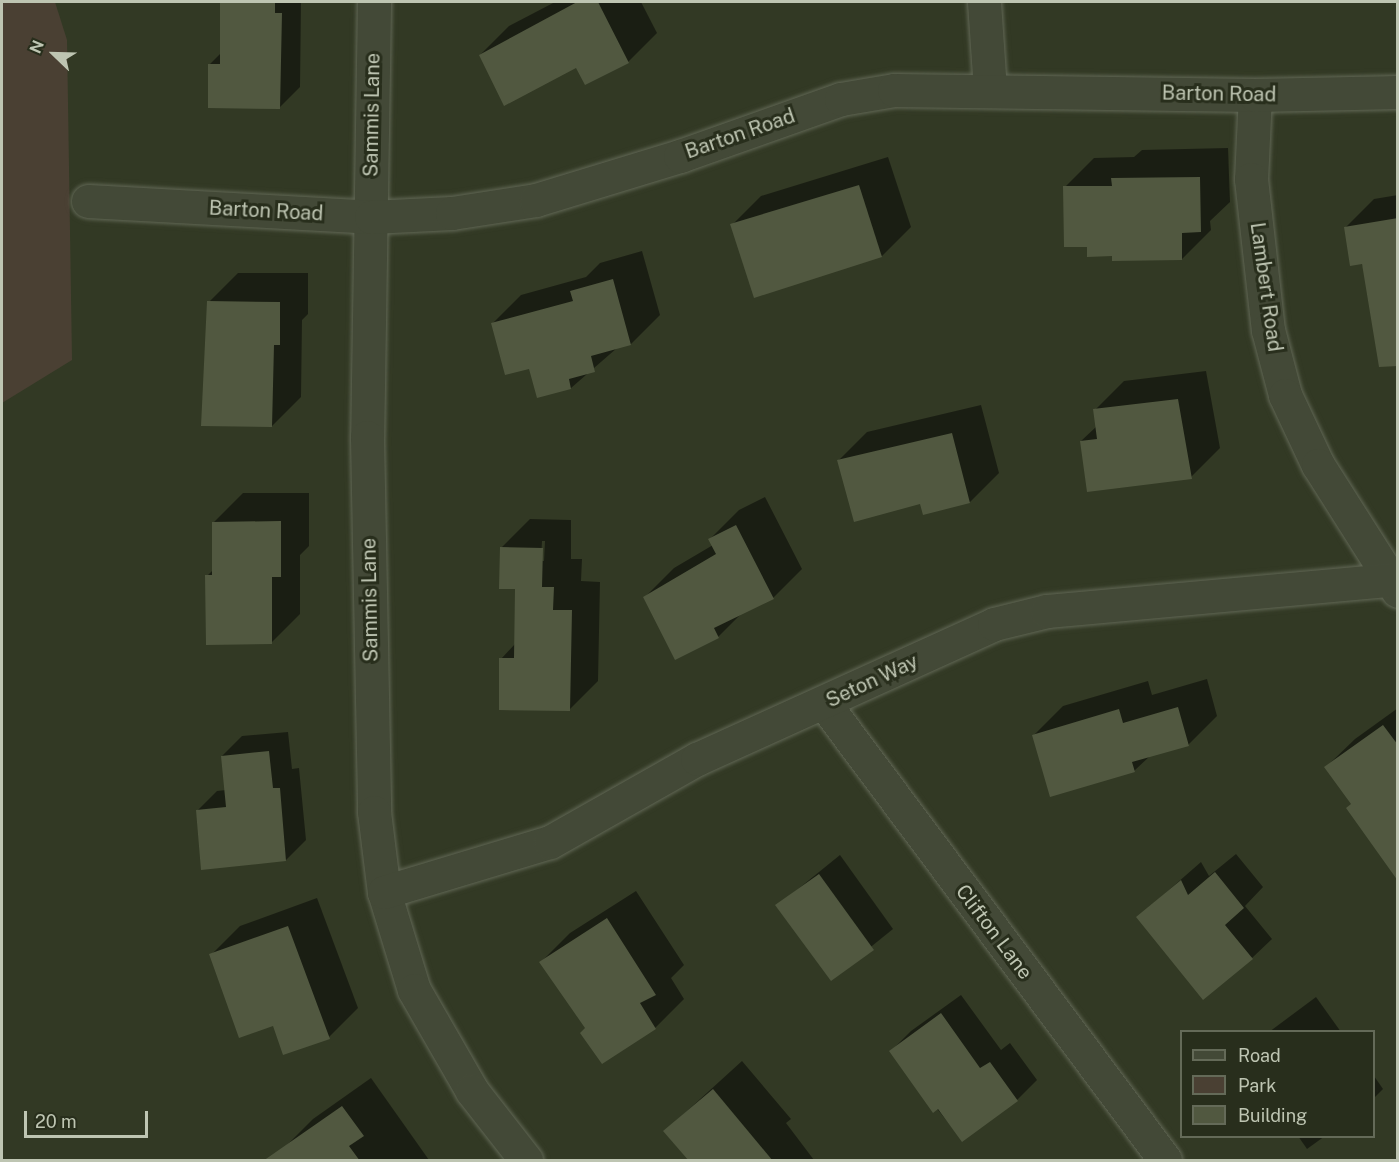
<!DOCTYPE html>
<html>
<head>
<meta charset="utf-8">
<style>
  body { margin:0 }
  #map { position:relative; width:1399px; height:1162px; overflow:hidden; background:#323924; font-family:"Public Sans",sans-serif }
  div>[style] { position:absolute }
  .green>* { inset:0; background:#4a4033 }
  .shadow>* { inset:0; background:#0007 }
  .building>* { inset:0; background:#515840 }
  .roads { filter:drop-shadow(0 0 2px #616755) drop-shadow(0 0 2px #616755) }
  .minor>* { height:33px; margin:-16.5px; padding:0 16.5px; transform-origin:16.5px; border-radius:16.5px; background:#434937 }
  span { translate:-50% -50%; white-space:nowrap; text-align:center; line-height:1.15; -webkit-text-stroke:6px #282e1c; paint-order:stroke }
  .street-label { font-size:20px; color:#bec5b2 }
  .frame { position:absolute; inset:0; border:3px solid #bec5b2; pointer-events:none }
  .legend { position:absolute; left:1180px; top:1030px; width:195px; height:108px; box-sizing:border-box; background:#282e1c; border:2px solid #646a58; margin:0; padding:8px 10px; list-style:none; font-size:18px; color:#bec5b2 }
  .legend li { display:flex; align-items:center; gap:12px; height:30px }
  .legend b { width:30px; border:2px solid #646a58 }
  .north { position:absolute; left:24px; top:24px; width:60px; height:60px; -webkit-text-stroke:4px #282e1c; paint-order:stroke; rotate:293deg; font-size:16px; font-weight:700; line-height:24px; text-align:center; color:#bec5b2 }
  .north::after { content:''; display:block; margin:auto; width:21px; height:27px; background:#bec5b2; clip-path:polygon(50% 0,100% 100%,50% 72%,0 100%) }
  .scale { position:absolute; left:24px; top:1111px; width:124px; height:27px; box-sizing:border-box; border:3px solid #bec5b2; border-top:0; padding-left:8px; font-size:18px; line-height:21px; white-space:nowrap; color:#bec5b2; -webkit-text-stroke:4px #282e1c; paint-order:stroke }
</style>
</head>
<body>
<div id="map">
  <div class="green">
    <i style="clip-path:polygon(2px 2px,55px 2px,67px 40px,72px 360px,2px 403px)"></i>
  </div>
  <div class="shadow">
    <i style="clip-path:polygon(222px 2px,301px 2px,300px 87px,280px 107px,210px 64px,221px 53px)"></i>
    <i style="clip-path:polygon(555px 2px,641px 2px,657px 33px,628px 62px,577px 66px,480px 55px,509px 26px)"></i>
    <i style="clip-path:polygon(1228px 148px,1230px 202px,1210px 221px,1211px 230px,1182px 259px,1114px 255px,1088px 245px,1065px 187px,1094px 158px,1134px 157px,1142px 150px)"></i>
    <i style="clip-path:polygon(888px 157px,911px 227px,882px 256px,755px 296px,732px 225px,761px 196px)"></i>
    <i style="clip-path:polygon(1398px 195px,1398px 342px,1345px 228px,1374px 199px)"></i>
    <i style="clip-path:polygon(642px 251px,660px 315px,631px 344px,617px 348px,571px 388px,530px 367px,492px 324px,521px 295px,586px 277px,600px 263px)"></i>
    <i style="clip-path:polygon(238px 273px,308px 273px,308px 314px,302px 320px,301px 397px,272px 426px,209px 302px)"></i>
    <i style="clip-path:polygon(1206px 371px,1220px 448px,1191px 477px,1081px 441px,1097px 426px,1095px 410px,1124px 381px)"></i>
    <i style="clip-path:polygon(981px 405px,999px 473px,970px 502px,924px 513px,921px 502px,838px 461px,867px 432px)"></i>
    <i style="clip-path:polygon(243px 493px,309px 493px,309px 546px,300px 555px,300px 614px,271px 643px,207px 576px,214px 569px,214px 522px)"></i>
    <i style="clip-path:polygon(765px 497px,802px 569px,773px 598px,742px 613px,718px 637px,645px 597px,674px 568px,713px 545px,710px 539px,739px 510px)"></i>
    <i style="clip-path:polygon(evenodd,530px 519px,571px 520px,571px 559px,582px 559px,581px 581px,600px 582px,598px 681px,569px 710px,501px 659px,515px 644px,517px 588px,501px 548px,530px 519px,542px 541px,545px 541px,544px 561px,541px 561px,542px 541px)"></i>
    <i style="clip-path:polygon(1207px 679px,1217px 716px,1188px 745px,1150px 756px,1134px 771px,1034px 735px,1063px 706px,1148px 681px,1152px 695px)"></i>
    <i style="clip-path:polygon(1398px 708px,1398px 860px,1326px 767px,1355px 739px)"></i>
    <i style="clip-path:polygon(288px 732px,292px 769px,299px 768px,306px 840px,286px 860px,197px 811px,217px 791px,226px 790px,222px 756px,242px 736px)"></i>
    <i style="clip-path:polygon(1236px 854px,1263px 887px,1245px 906px,1272px 939px,1252px 958px,1138px 917px,1201px 862px,1209px 876px)"></i>
    <i style="clip-path:polygon(840px 855px,893px 929px,831px 979px,777px 906px)"></i>
    <i style="clip-path:polygon(636px 891px,684px 965px,671px 978px,684px 999px,655px 1028px,587px 1028px,541px 962px,570px 933px)"></i>
    <i style="clip-path:polygon(317px 898px,358px 1008px,329px 1037px,274px 1024px,211px 955px,240px 926px)"></i>
    <i style="clip-path:polygon(961px 995px,1001px 1050px,1010px 1043px,1037px 1080px,1017px 1100px,962px 1140px,891px 1051px,911px 1031px)"></i>
    <i style="clip-path:polygon(1316px 997px,1341px 1032px,1269px 1032px)"></i>
    <i style="clip-path:polygon(742px 1061px,791px 1119px,786px 1123px,814px 1160px,690px 1160px,665px 1131px)"></i>
    <i style="clip-path:polygon(1374px 1076px,1383px 1089px,1374px 1098px)"></i>
    <i style="clip-path:polygon(371px 1078px,429px 1160px,293px 1160px,284px 1148px,313px 1119px)"></i>
    <i style="clip-path:polygon(1298px 1136px,1325px 1136px,1307px 1149px)"></i>
  </div>
  <div class="building">
    <i style="clip-path:polygon(220px 2px,275px 2px,275px 13px,282px 13px,280px 109px,208px 108px,208px 64px,220px 64px)"></i>
    <i style="clip-path:polygon(577px 2px,598px 2px,629px 63px,585px 85px,576px 68px,504px 106px,479px 55px)"></i>
    <i style="clip-path:polygon(1200px 177px,1201px 232px,1182px 233px,1182px 260px,1112px 261px,1112px 256px,1087px 257px,1087px 247px,1064px 247px,1063px 186px,1112px 186px,1111px 178px)"></i>
    <i style="clip-path:polygon(859px 185px,882px 257px,754px 298px,730px 224px)"></i>
    <i style="clip-path:polygon(1398px 218px,1398px 366px,1379px 367px,1362px 264px,1350px 266px,1344px 227px)"></i>
    <i style="clip-path:polygon(613px 279px,631px 345px,591px 356px,595px 372px,569px 379px,571px 389px,537px 398px,529px 369px,505px 375px,491px 323px,573px 301px,570px 291px)"></i>
    <i style="clip-path:polygon(207px 301px,280px 302px,280px 345px,274px 345px,272px 427px,201px 426px)"></i>
    <i style="clip-path:polygon(1178px 399px,1192px 479px,1087px 492px,1080px 441px,1097px 439px,1093px 409px)"></i>
    <i style="clip-path:polygon(952px 433px,970px 503px,923px 515px,920px 504px,854px 522px,837px 460px)"></i>
    <i style="clip-path:polygon(281px 521px,281px 577px,272px 577px,272px 644px,206px 645px,205px 575px,212px 575px,212px 522px)"></i>
    <i style="clip-path:polygon(736px 525px,774px 599px,714px 628px,719px 638px,675px 660px,643px 597px,716px 554px,708px 539px)"></i>
    <i style="clip-path:polygon(500px 547px,543px 548px,542px 587px,554px 587px,553px 610px,572px 610px,570px 711px,499px 710px,499px 658px,514px 658px,515px 589px,499px 589px)"></i>
    <i style="clip-path:polygon(1178px 707px,1189px 746px,1132px 762px,1135px 772px,1050px 797px,1032px 735px,1119px 709px,1123px 723px)"></i>
    <i style="clip-path:polygon(1383px 725px,1398px 745px,1398px 881px,1346px 808px,1351px 804px,1324px 767px)"></i>
    <i style="clip-path:polygon(269px 751px,273px 788px,280px 788px,286px 861px,201px 870px,196px 810px,226px 807px,221px 756px)"></i>
    <i style="clip-path:polygon(1215px 872px,1244px 908px,1225px 925px,1253px 959px,1203px 1000px,1136px 917px,1181px 880px,1188px 895px)"></i>
    <i style="clip-path:polygon(819px 874px,874px 950px,831px 981px,775px 905px)"></i>
    <i style="clip-path:polygon(607px 918px,656px 995px,640px 1003px,656px 1029px,602px 1064px,580px 1033px,585px 1028px,539px 962px)"></i>
    <i style="clip-path:polygon(288px 926px,330px 1039px,283px 1055px,273px 1026px,239px 1038px,209px 954px)"></i>
    <i style="clip-path:polygon(941px 1013px,980px 1068px,990px 1062px,1018px 1101px,962px 1142px,938px 1109px,933px 1113px,889px 1051px)"></i>
    <i style="clip-path:polygon(713px 1089px,773px 1161px,689px 1161px,663px 1131px)"></i>
    <i style="clip-path:polygon(342px 1106px,364px 1136px,349px 1146px,360px 1161px,263px 1161px)"></i>
  </div>
  <div class="roads">
    <div class="minor">
      <i style="left:374px;top:2px;width:435px;rotate:90.9deg"></i>
      <i style="left:367px;top:437px;width:375px;rotate:88.9deg"></i>
      <i style="left:374px;top:812px;width:81px;rotate:82.9deg"></i>
      <i style="left:384px;top:892px;width:102px;rotate:73deg"></i>
      <i style="left:414px;top:990px;width:116px;rotate:60.1deg"></i>
      <i style="left:472px;top:1091px;width:88px;rotate:52deg"></i>
      <i style="left:984px;top:2px;width:88px;rotate:86.1deg"></i>
      <i style="left:1255px;top:95px;width:84px;rotate:92.7deg"></i>
      <i style="left:1251px;top:179px;width:152px;rotate:83.6deg"></i>
      <i style="left:1268px;top:330px;width:67px;rotate:75.3deg"></i>
      <i style="left:1285px;top:395px;width:77px;rotate:64.8deg"></i>
      <i style="left:1318px;top:465px;width:149px;rotate:57.6deg"></i>
      <i style="left:88px;top:201px;width:283px;rotate:3.2deg"></i>
      <i style="left:371px;top:217px;width:81px;rotate:-2.8deg"></i>
      <i style="left:452px;top:213px;width:85px;rotate:-8.8deg"></i>
      <i style="left:536px;top:200px;width:151px;rotate:-17deg"></i>
      <i style="left:680px;top:156px;width:171px;rotate:-19.5deg"></i>
      <i style="left:841px;top:99px;width:54px;rotate:-9.6deg"></i>
      <i style="left:894px;top:90px;width:361px;rotate:0.8deg"></i>
      <i style="left:1255px;top:95px;width:143px;rotate:-1.2deg"></i>
      <i style="left:824px;top:703px;width:570px;rotate:53.27deg"></i>
      <i style="left:384px;top:892px;width:173px;rotate:-16.8deg"></i>
      <i style="left:550px;top:842px;width:169px;rotate:-29.5deg"></i>
      <i style="left:697px;top:759px;width:326px;rotate:-24.4deg"></i>
      <i style="left:994px;top:624px;width:55px;rotate:-13.8deg"></i>
      <i style="left:1047px;top:611px;width:344px;rotate:-5.2deg"></i>
    </div>
  </div>
  <div class="street-label">
    <span style="left:1219px;top:94px;rotate:1deg">Barton Road</span>
    <span style="left:372px;top:115px;rotate:-89deg">Sammis Lane</span>
    <span style="left:740px;top:134px;rotate:-19deg">Barton Road</span>
    <span style="left:266px;top:211px;rotate:3deg">Barton Road</span>
    <span style="left:1266px;top:287px;rotate:82deg">Lambert Road</span>
    <span style="left:370px;top:600px;rotate:-91deg">Sammis Lane</span>
    <span style="left:872px;top:681px;rotate:-25deg">Seton Way</span>
    <span style="left:994px;top:932px;rotate:53deg">Clifton Lane</span>
  </div>
  <div class="frame"></div>
  <ul class="legend">
  <li><b style="height:8px;background:#434937"></b>Road</li>
  <li><b style="height:16px;background:#4a4033"></b>Park</li>
  <li><b style="height:16px;background:#515840"></b>Building</li>
  </ul>
  <div class="north">N</div>
  <div class="scale">20 m</div>
</div>
</body>
</html>
